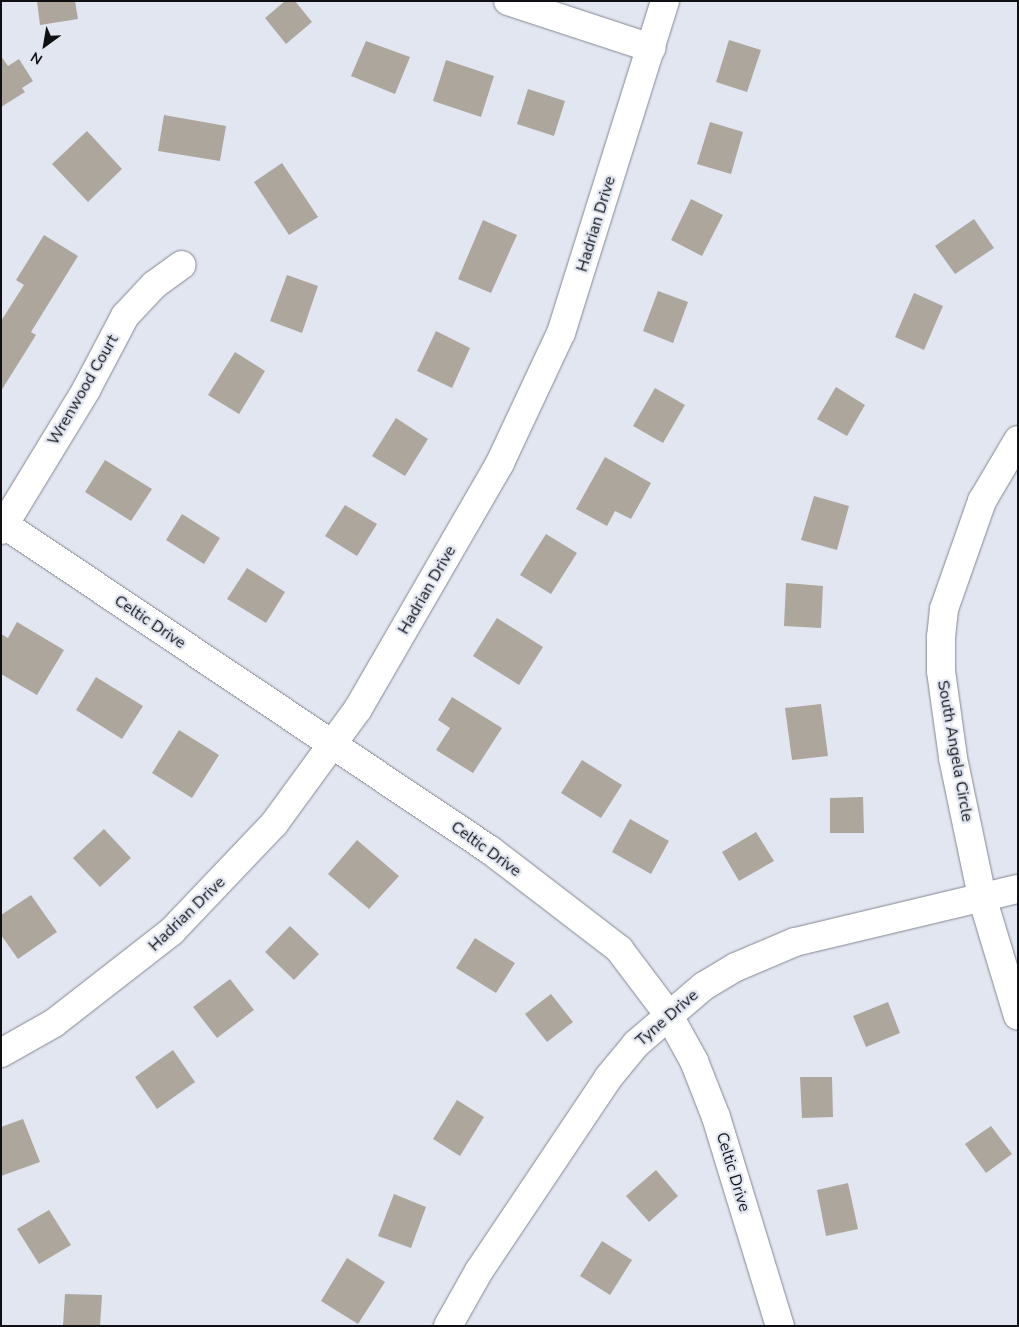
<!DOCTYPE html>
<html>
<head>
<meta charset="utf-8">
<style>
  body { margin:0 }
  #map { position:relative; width:1019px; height:1327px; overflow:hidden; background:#e2e6f1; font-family:"Nunito Sans",sans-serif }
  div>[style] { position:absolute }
  .building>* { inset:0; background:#ada69d }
  .roads { filter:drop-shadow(0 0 1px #838791) drop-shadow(0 0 1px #838791) }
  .minor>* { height:28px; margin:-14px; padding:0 14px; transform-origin:14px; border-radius:14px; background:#fff }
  span { translate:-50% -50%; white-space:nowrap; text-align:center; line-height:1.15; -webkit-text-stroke:4.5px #e2e6f1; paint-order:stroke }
  .street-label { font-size:16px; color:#0e1013 }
  .frame { position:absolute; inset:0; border:2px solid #0e1013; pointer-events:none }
  .north { position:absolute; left:20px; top:20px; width:50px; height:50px; -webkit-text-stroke:4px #e2e6f1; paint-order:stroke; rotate:212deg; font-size:14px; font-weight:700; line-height:20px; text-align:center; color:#0e1013 }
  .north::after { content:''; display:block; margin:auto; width:18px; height:22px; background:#0e1013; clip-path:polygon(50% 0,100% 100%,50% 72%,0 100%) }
</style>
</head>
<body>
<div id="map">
  <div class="building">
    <i style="clip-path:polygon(37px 1px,75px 1px,78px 19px,40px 25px)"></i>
    <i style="clip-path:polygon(285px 1px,295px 1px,312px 22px,286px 44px,265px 18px)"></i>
    <i style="clip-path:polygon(729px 40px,761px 50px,747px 92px,716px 82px)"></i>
    <i style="clip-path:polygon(366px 41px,410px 57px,395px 94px,351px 76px)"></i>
    <i style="clip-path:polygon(1px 56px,8px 66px,19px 59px,33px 81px,22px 88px,25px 92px,1px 107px)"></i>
    <i style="clip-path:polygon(446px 60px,494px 76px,481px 117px,433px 101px)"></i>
    <i style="clip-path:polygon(528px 89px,565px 101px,554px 136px,517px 124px)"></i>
    <i style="clip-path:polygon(164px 115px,226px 126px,220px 161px,158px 151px)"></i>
    <i style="clip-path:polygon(710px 122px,743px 132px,731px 174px,697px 164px)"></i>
    <i style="clip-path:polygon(87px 131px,122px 169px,88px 202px,52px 164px)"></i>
    <i style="clip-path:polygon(282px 163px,318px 217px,289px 235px,254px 182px)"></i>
    <i style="clip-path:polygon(691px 199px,723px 215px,702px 256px,671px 240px)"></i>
    <i style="clip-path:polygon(974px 219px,994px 248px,955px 274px,935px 246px)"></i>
    <i style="clip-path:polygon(483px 220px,517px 235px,491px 293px,458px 279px)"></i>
    <i style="clip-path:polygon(44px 235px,78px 256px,31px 332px,36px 335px,1px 391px,1px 321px,24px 285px,16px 280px)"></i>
    <i style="clip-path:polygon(287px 275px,318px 286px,302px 333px,270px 321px)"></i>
    <i style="clip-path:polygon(658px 291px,688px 302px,673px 343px,643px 331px)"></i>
    <i style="clip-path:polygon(914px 293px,943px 306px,924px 350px,895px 337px)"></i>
    <i style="clip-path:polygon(436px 331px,470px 348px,452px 388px,417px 371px)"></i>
    <i style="clip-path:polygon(235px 352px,265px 371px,239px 414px,208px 395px)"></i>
    <i style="clip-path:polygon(836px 387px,865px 405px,847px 436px,817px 419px)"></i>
    <i style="clip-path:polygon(655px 388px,685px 405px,663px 443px,633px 426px)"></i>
    <i style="clip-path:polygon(396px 418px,428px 439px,405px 476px,372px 456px)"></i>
    <i style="clip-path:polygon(605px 457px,651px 483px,631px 519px,615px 511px,607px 526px,576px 509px)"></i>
    <i style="clip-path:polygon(105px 460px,152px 489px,131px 521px,85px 492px)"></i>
    <i style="clip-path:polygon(814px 496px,849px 506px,837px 550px,801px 540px)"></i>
    <i style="clip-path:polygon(345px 505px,377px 524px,357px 556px,325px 536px)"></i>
    <i style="clip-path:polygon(182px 514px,220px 538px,204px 564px,166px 540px)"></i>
    <i style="clip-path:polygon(546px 534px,577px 553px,551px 594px,520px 575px)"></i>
    <i style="clip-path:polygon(247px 568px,285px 592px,266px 623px,227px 599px)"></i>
    <i style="clip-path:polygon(786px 583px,823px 586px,821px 628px,784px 626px)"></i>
    <i style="clip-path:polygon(497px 618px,543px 647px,519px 685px,473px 656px)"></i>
    <i style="clip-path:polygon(17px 622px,64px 650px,37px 695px,1px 674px,1px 634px,8px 638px)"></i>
    <i style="clip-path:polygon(96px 677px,143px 706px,122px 739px,76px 710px)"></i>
    <i style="clip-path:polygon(452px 697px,502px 728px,473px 773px,436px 750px,450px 728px,438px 720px)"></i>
    <i style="clip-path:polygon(821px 704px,828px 756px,792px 760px,785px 708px)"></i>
    <i style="clip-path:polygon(179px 730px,219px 755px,192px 798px,152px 773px)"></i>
    <i style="clip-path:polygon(582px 760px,622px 785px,601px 818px,561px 793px)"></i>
    <i style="clip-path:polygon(863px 797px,864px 833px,830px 833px,830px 798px)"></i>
    <i style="clip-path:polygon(630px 819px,669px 841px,651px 874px,612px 852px)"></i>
    <i style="clip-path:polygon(104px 829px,131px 858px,100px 887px,73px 858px)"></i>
    <i style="clip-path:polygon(756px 832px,774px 861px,739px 881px,722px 852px)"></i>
    <i style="clip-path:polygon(357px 840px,399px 876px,369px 909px,328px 874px)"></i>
    <i style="clip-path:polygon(31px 895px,57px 932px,18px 959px,1px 935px,1px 915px)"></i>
    <i style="clip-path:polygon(290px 926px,319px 954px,294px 980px,265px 952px)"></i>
    <i style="clip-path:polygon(475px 938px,515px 963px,496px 993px,456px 968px)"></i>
    <i style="clip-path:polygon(230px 979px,254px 1010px,217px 1038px,193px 1007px)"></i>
    <i style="clip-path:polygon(551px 994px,573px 1022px,547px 1042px,525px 1014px)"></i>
    <i style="clip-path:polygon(888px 1002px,900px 1033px,866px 1047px,853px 1016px)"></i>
    <i style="clip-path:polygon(173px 1050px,195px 1082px,157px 1109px,135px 1077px)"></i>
    <i style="clip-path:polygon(800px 1077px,832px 1077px,833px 1117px,802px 1118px)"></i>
    <i style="clip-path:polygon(457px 1100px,484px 1117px,460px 1156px,433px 1139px)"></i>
    <i style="clip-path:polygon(23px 1119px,40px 1162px,1px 1176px,1px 1127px)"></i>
    <i style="clip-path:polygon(991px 1126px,1012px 1154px,986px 1173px,965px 1144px)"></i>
    <i style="clip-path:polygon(656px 1170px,678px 1196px,649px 1222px,626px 1196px)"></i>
    <i style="clip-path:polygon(848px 1183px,858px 1229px,826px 1236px,817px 1190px)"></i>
    <i style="clip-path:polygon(394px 1194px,426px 1207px,411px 1248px,378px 1236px)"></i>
    <i style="clip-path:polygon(49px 1210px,71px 1245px,39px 1264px,17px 1229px)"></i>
    <i style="clip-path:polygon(602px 1241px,632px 1260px,610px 1295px,580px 1276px)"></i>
    <i style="clip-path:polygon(347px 1258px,385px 1282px,358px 1324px,321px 1301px)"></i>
    <i style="clip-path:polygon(65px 1294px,102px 1295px,100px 1326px,63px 1326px)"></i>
  </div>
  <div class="roads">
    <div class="minor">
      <i style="left:508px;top:1px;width:151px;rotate:18.2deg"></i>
      <i style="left:1018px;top:440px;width:71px;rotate:120.5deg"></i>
      <i style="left:982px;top:501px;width:114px;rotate:109.4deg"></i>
      <i style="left:944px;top:609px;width:28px;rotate:96deg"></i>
      <i style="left:941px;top:637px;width:34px;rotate:90deg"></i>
      <i style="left:941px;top:671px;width:88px;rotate:82.1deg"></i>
      <i style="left:953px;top:758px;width:142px;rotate:78.2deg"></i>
      <i style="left:982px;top:897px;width:124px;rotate:73.2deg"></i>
      <i style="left:5px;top:525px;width:584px;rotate:33.83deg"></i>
      <i style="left:490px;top:850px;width:163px;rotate:37.5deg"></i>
      <i style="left:619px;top:949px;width:81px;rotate:53deg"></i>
      <i style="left:668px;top:1014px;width:54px;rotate:61deg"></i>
      <i style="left:694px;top:1061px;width:60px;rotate:68.6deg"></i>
      <i style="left:716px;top:1117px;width:219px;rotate:73deg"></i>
      <i style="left:1px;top:530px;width:164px;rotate:-58.7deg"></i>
      <i style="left:86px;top:390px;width:84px;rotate:-62.2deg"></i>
      <i style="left:125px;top:316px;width:42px;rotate:-46.9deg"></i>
      <i style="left:154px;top:285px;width:34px;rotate:-36deg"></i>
      <i style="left:1px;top:1053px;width:61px;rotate:-29.5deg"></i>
      <i style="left:54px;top:1023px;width:150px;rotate:-37.9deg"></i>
      <i style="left:172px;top:931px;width:148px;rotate:-46.4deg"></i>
      <i style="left:274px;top:824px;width:142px;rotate:-53.9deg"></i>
      <i style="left:358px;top:709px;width:284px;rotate:-60deg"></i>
      <i style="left:500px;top:463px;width:144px;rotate:-64.9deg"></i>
      <i style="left:561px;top:333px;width:348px;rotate:-72.6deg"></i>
      <i style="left:448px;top:1326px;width:63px;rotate:-60.6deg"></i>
      <i style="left:479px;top:1271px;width:232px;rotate:-56.2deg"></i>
      <i style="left:608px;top:1078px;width:44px;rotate:-50.5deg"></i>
      <i style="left:636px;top:1044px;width:89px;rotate:-40.5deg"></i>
      <i style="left:704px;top:986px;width:37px;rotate:-31deg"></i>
      <i style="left:736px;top:967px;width:64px;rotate:-23deg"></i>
      <i style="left:795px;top:942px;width:229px;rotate:-13.4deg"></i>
    </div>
  </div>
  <div class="street-label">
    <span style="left:596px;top:224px;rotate:-73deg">Hadrian Drive</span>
    <span style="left:83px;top:390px;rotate:-60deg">Wrenwood Court</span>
    <span style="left:427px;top:590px;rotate:-60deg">Hadrian Drive</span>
    <span style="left:150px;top:622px;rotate:34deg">Celtic Drive</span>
    <span style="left:955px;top:751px;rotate:80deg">South Angela Circle</span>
    <span style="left:486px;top:849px;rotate:36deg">Celtic Drive</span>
    <span style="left:187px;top:914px;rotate:-44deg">Hadrian Drive</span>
    <span style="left:667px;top:1018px;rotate:-41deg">Tyne Drive</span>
    <span style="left:733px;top:1172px;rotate:73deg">Celtic Drive</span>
  </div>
  <div class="frame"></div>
  <div class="north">N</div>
</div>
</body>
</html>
